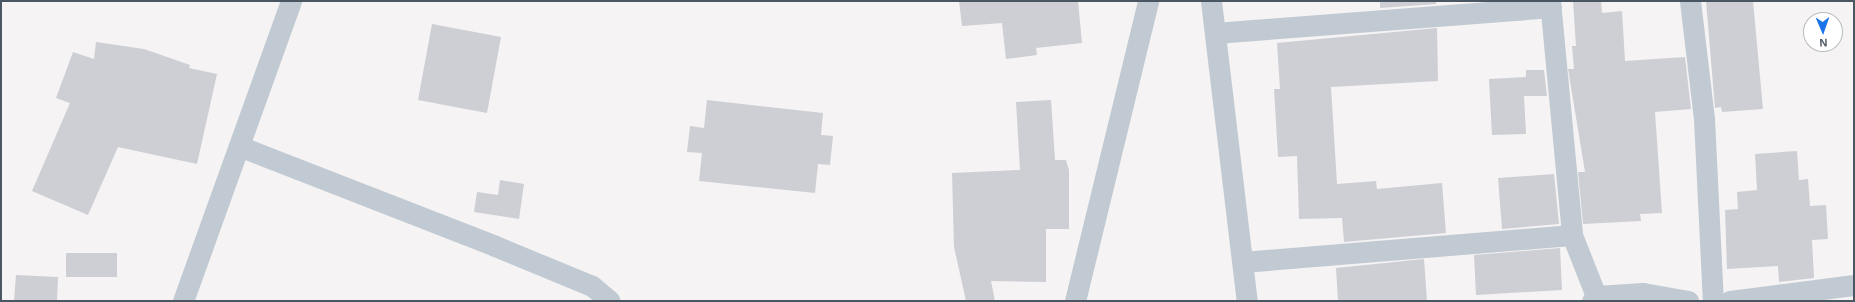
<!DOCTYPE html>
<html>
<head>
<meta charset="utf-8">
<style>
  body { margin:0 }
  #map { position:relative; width:1855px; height:302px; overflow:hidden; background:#f5f3f3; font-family:Arial,sans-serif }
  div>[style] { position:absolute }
  .building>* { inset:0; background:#cdcfd5 }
  .minor>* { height:21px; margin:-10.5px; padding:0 10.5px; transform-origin:10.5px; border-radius:10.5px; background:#c1cad2 }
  span { translate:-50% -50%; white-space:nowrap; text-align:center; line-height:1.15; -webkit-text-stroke:3px #fff; paint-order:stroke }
  .frame { position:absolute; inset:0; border:2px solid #4a5661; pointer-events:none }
  .north { position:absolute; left:1803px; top:12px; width:40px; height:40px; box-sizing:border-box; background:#fff; border:1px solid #b7bbc0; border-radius:50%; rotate:178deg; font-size:11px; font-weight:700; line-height:16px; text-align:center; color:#4a5661 }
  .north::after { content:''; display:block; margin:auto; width:14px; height:18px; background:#1a73e8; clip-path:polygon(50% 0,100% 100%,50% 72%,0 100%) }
</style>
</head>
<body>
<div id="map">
  <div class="building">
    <i style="clip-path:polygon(959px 1px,1078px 1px,1082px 43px,1036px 48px,1037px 55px,1006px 59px,1002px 23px,962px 26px)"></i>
    <i style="clip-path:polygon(1380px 1px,1436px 1px,1436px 4px,1380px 8px)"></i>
    <i style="clip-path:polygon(1573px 1px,1601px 1px,1602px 13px,1622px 11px,1625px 61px,1685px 57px,1691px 109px,1655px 112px,1662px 213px,1640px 214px,1641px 221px,1583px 224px,1578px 172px,1585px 172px,1568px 69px,1574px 69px,1572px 46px,1576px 46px)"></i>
    <i style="clip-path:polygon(1706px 1px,1753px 1px,1763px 109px,1722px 112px,1721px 107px,1715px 108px)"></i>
    <i style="clip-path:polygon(432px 24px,501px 37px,487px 113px,418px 100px)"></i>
    <i style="clip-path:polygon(1437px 28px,1438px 81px,1331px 87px,1337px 184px,1376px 181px,1377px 189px,1442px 183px,1446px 233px,1344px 242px,1342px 218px,1299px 219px,1297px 156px,1278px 157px,1274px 89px,1280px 89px,1277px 43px)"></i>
    <i style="clip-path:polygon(96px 42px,144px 49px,190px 65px,189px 68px,217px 74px,197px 164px,118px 147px,88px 215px,32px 191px,70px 103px,56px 98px,73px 52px,94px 59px)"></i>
    <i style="clip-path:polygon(1526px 70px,1544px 70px,1547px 96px,1524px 96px,1526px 134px,1492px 135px,1489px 79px,1526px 77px)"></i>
    <i style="clip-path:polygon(707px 100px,823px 113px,821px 135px,833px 136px,830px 165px,818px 164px,815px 193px,699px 181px,702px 153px,687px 152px,690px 126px,704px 128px)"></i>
    <i style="clip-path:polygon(1051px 100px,1055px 160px,1066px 160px,1069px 170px,1069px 229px,1046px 229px,1046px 282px,991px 281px,995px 301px,966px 301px,954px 247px,952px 173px,1020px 170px,1016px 102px)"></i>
    <i style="clip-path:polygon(1797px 151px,1799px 180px,1808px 179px,1810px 206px,1826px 205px,1828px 239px,1812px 240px,1814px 278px,1779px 282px,1778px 266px,1727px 269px,1725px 210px,1738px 209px,1737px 192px,1757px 190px,1755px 154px)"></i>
    <i style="clip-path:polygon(1554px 174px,1559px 224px,1502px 229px,1498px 178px)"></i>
    <i style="clip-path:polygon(500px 180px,524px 184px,519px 219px,474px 212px,477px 192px,498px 195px)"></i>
    <i style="clip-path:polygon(1560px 248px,1562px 290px,1476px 295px,1474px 255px)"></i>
    <i style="clip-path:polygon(66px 253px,117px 253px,117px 277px,66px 277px)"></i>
    <i style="clip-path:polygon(1424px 259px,1427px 301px,1338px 301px,1336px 268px)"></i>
    <i style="clip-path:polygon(16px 275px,58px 277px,57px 301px,14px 301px)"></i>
  </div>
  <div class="minor">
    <i style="left:1211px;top:1px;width:302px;rotate:83.2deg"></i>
    <i style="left:1550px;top:1px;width:235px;rotate:84.6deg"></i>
    <i style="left:1572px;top:235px;width:66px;rotate:68.5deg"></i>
    <i style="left:1690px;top:1px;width:119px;rotate:83.2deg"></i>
    <i style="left:1704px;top:119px;width:182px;rotate:87.2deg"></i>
    <i style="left:1215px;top:33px;width:337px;rotate:-4.4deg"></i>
    <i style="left:239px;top:146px;width:275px;rotate:21.3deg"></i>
    <i style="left:495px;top:246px;width:105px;rotate:22.4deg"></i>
    <i style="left:592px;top:286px;width:23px;rotate:40deg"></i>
    <i style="left:1243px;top:262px;width:330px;rotate:-4.7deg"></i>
    <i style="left:183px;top:301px;width:319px;rotate:-70.2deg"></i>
    <i style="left:1075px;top:301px;width:309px;rotate:-76.3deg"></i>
    <i style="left:1592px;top:301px;width:6px;rotate:-51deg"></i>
    <i style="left:1596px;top:296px;width:47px;rotate:-3.7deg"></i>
    <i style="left:1643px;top:293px;width:46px;rotate:10.1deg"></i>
    <i style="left:1730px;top:301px;width:125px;rotate:-7.4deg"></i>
  </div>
  <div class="frame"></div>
  <div class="north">N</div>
</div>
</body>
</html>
